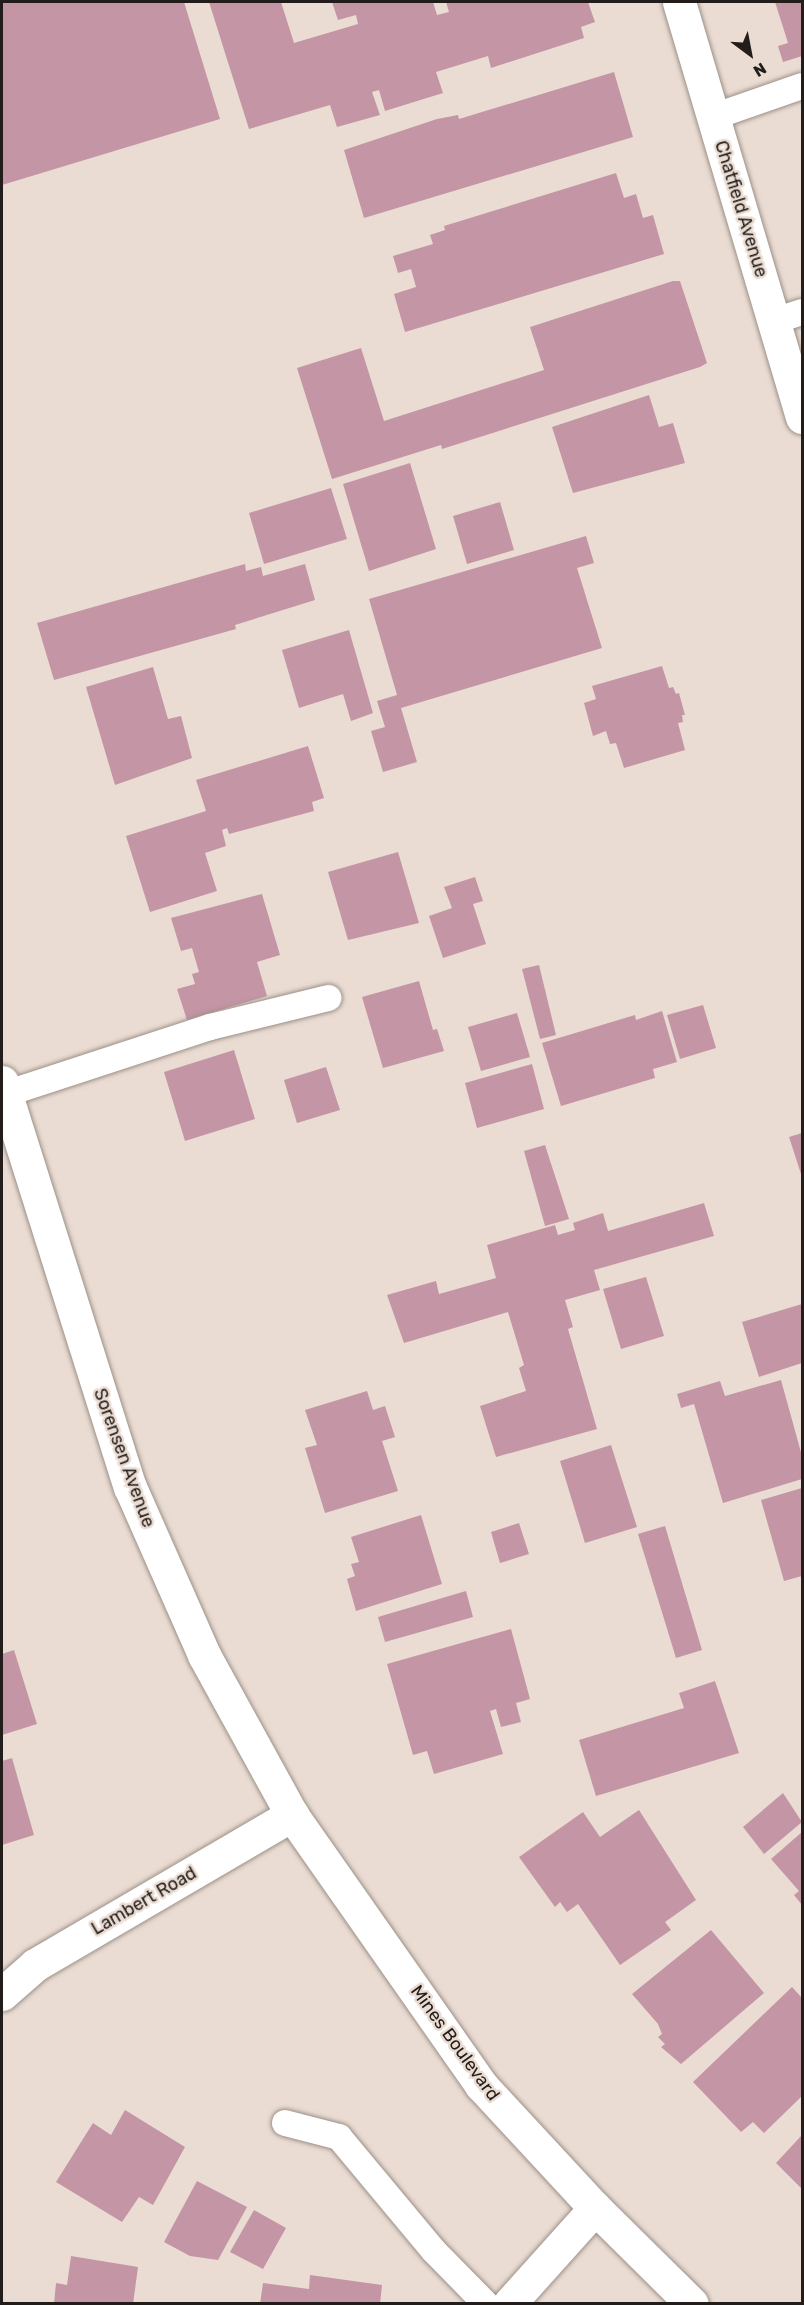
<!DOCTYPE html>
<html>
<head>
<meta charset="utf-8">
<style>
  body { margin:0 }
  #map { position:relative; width:804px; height:2305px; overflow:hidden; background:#eadcd3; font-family:Rubik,sans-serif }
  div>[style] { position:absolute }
  .building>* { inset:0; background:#c495a5 }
  .roads { filter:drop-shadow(0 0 2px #9c9087) drop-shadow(0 0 2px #9c9087) }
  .service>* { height:26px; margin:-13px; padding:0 13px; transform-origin:13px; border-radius:13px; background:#fff }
  .minor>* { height:33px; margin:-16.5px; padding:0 16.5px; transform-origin:16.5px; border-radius:16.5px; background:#fff }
  .tertiary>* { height:33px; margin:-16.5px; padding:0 16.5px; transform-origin:16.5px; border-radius:16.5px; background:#fff }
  span { translate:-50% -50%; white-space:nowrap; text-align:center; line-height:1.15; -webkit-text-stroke:5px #eadcd3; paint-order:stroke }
  .street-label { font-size:18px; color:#221d1a }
  .frame { position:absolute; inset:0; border:3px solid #221d1a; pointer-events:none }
  .north { position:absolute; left:720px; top:24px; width:60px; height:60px; -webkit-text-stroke:4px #eadcd3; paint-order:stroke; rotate:148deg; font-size:16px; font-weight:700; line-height:24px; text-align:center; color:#221d1a }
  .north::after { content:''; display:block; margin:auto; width:21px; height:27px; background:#221d1a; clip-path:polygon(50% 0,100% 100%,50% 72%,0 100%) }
</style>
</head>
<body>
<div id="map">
  <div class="building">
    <i style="clip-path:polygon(2px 2px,184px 2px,220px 119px,2px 185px)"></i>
    <i style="clip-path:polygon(209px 2px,281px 2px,294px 43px,358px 24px,356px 15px,338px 20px,332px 2px,433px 2px,437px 15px,449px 12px,446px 2px,588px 2px,595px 22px,581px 27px,584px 38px,491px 68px,488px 56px,436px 72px,443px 93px,385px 111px,379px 90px,372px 92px,380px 115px,337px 127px,330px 105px,249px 129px)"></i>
    <i style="clip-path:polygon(775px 2px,802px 2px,802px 56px,783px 62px,778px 46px,788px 43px)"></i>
    <i style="clip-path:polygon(614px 72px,633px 137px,364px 218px,344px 150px,437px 119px,458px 115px,459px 119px)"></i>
    <i style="clip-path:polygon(616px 173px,624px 198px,636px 194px,643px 218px,653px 215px,664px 254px,405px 332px,394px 294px,416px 287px,411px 269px,398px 273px,393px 256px,433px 244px,430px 235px,445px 230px,444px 226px)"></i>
    <i style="clip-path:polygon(673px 281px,680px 281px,707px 363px,700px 367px,442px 449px,441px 445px,332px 479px,297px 368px,361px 348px,384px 421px,544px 370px,530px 327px)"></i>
    <i style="clip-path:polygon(649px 395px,659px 427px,673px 423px,685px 463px,573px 493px,552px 427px)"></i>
    <i style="clip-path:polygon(410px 463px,436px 549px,369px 571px,343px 484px)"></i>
    <i style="clip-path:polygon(331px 488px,347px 539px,264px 564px,249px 513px)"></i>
    <i style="clip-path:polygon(500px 502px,514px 550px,467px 564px,453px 516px)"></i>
    <i style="clip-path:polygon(586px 536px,594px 563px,577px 568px,602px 648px,401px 708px,417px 762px,383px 772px,371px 731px,385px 727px,377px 701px,397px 695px,369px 599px)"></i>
    <i style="clip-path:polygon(245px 564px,246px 571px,261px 567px,263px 576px,305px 564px,315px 600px,235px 625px,236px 629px,54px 680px,37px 623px)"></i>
    <i style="clip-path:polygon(349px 630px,373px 713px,351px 721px,343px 694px,299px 708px,282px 650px)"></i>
    <i style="clip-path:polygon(662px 666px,669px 688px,673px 687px,676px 694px,679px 693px,685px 715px,682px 715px,683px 722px,678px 723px,685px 750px,624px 768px,616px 743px,610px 744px,606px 731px,593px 736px,584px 703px,596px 699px,592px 686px)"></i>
    <i style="clip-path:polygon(153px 667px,168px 719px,181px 716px,192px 758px,115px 785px,86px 687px)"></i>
    <i style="clip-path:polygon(308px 746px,324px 798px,312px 802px,314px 811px,229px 834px,227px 828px,222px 830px,226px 846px,205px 853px,217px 891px,150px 912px,126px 836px,206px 811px,196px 780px)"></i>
    <i style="clip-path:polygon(398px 852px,419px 923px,348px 940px,328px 872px)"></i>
    <i style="clip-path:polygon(475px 877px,483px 901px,473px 904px,486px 944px,443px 958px,429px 916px,452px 908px,444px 887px)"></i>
    <i style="clip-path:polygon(262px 894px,280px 955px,257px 962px,267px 996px,187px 1020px,177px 989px,195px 984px,192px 974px,199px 972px,192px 948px,181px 951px,171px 918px)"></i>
    <i style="clip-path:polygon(539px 965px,556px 1035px,540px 1039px,522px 969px)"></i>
    <i style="clip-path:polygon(419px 981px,433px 1030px,437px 1029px,444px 1051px,383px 1068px,362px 997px)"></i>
    <i style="clip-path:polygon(703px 1005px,716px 1048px,680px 1059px,667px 1015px)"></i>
    <i style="clip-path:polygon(662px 1011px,677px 1062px,653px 1069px,655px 1078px,561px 1106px,542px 1043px,635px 1015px,636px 1020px)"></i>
    <i style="clip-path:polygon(517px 1013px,530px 1057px,481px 1071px,468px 1027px)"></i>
    <i style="clip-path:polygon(234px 1050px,255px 1119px,185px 1141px,164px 1072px)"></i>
    <i style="clip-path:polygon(532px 1064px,544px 1109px,477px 1128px,465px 1083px)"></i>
    <i style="clip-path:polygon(326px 1067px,340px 1110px,297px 1123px,284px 1080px)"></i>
    <i style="clip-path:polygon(802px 1133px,802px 1177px,789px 1137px)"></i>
    <i style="clip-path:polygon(545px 1145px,569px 1219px,545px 1226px,524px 1151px)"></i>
    <i style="clip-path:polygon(704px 1203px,714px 1236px,594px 1270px,600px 1290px,565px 1300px,573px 1327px,568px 1329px,597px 1429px,496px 1457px,480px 1406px,526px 1391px,519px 1368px,524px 1365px,508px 1312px,404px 1343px,387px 1295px,436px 1281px,439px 1294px,496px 1278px,487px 1245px,555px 1225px,558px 1235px,575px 1230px,573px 1223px,603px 1213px,608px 1231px)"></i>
    <i style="clip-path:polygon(646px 1277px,664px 1336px,621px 1349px,603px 1289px)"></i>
    <i style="clip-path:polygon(802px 1304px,802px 1363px,759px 1377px,742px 1322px)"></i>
    <i style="clip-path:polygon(781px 1380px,802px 1456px,802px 1479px,723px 1503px,694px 1404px,681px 1408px,677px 1394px,720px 1381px,725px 1396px)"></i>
    <i style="clip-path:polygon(367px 1391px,373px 1410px,385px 1406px,395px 1437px,382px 1441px,398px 1491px,325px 1513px,305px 1448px,317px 1445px,305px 1410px)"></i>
    <i style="clip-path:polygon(611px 1445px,637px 1527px,585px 1543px,560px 1461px)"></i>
    <i style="clip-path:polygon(802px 1488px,802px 1576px,784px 1581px,761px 1500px)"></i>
    <i style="clip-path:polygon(421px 1515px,442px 1584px,356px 1611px,347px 1579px,355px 1576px,351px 1564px,359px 1562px,351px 1537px)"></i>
    <i style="clip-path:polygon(519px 1523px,529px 1554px,500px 1563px,491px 1532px)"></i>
    <i style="clip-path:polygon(665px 1526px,702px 1650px,676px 1658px,638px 1534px)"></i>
    <i style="clip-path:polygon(466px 1591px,473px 1617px,385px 1642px,378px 1617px)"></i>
    <i style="clip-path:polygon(511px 1629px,530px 1699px,516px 1703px,521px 1722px,501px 1727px,496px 1709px,490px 1711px,503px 1754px,434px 1774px,427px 1751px,413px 1755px,387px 1664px)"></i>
    <i style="clip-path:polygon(14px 1650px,37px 1724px,2px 1735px,2px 1654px)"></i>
    <i style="clip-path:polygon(715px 1681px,739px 1753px,596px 1796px,579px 1740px,684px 1708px,679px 1693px)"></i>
    <i style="clip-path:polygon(12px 1758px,34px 1835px,2px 1845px,2px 1761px)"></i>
    <i style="clip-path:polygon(783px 1793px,802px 1822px,764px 1854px,743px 1827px)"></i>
    <i style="clip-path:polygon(639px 1810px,696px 1900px,665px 1922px,671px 1930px,620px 1965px,578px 1904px,567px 1912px,560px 1902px,555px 1907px,519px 1857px,583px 1812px,600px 1837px)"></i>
    <i style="clip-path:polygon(802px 1832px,802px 1905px,794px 1895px,799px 1891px,771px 1859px)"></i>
    <i style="clip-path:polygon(711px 1930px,764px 1993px,681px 2064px,661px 2047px,665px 2044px,658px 2037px,662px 2034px,658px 2024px,632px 1994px)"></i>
    <i style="clip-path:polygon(792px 1987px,802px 1998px,802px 2096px,764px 2133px,753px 2122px,741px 2132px,693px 2082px)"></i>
    <i style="clip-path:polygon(125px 2110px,185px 2147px,153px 2205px,139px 2197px,122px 2222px,56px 2182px,93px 2123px,111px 2135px)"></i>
    <i style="clip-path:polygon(802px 2135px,802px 2189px,776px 2163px)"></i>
    <i style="clip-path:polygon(197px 2181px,247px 2207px,218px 2260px,190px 2256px,164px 2242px)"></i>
    <i style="clip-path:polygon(254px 2210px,286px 2228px,263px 2269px,230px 2252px)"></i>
    <i style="clip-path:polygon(71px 2256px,138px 2267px,133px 2304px,54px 2304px,56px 2283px,67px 2285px)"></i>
    <i style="clip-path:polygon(310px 2275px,382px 2285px,380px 2304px,260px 2304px,263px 2283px,309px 2289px)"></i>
  </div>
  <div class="roads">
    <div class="service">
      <i style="left:713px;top:117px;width:94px;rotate:-19.2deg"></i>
      <i style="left:774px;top:321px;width:29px;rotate:-18deg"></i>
      <i style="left:5px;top:1094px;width:216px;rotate:-18.1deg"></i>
      <i style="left:210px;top:1027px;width:122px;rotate:-13.8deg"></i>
      <i style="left:285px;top:2123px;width:56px;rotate:14.5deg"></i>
      <i style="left:339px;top:2137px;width:148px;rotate:50.2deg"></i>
      <i style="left:434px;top:2251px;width:74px;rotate:45.5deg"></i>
    </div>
    <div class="minor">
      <i style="left:679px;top:2px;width:433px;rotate:73.5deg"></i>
      <i style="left:509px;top:2304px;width:129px;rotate:-48.1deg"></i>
    </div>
    <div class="tertiary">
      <i style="left:2px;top:1082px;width:425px;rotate:72.5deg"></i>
      <i style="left:130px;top:1487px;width:184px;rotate:66.2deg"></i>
      <i style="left:204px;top:1655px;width:183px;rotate:61.2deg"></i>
      <i style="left:292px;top:1815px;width:330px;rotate:55deg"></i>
      <i style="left:481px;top:2085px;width:168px;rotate:47.2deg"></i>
      <i style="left:595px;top:2208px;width:136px;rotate:44.7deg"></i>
      <i style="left:2px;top:1994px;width:44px;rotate:-41.3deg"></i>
      <i style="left:35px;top:1965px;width:298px;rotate:-30.3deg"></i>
    </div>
  </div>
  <div class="street-label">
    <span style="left:741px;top:209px;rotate:73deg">Chatfield Avenue</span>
    <span style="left:124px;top:1458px;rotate:70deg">Sorensen Avenue</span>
    <span style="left:144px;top:1901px;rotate:-30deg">Lambert Road</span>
    <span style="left:455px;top:2043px;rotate:54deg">Mines Boulevard</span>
  </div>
  <div class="frame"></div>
  <div class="north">N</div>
</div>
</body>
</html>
